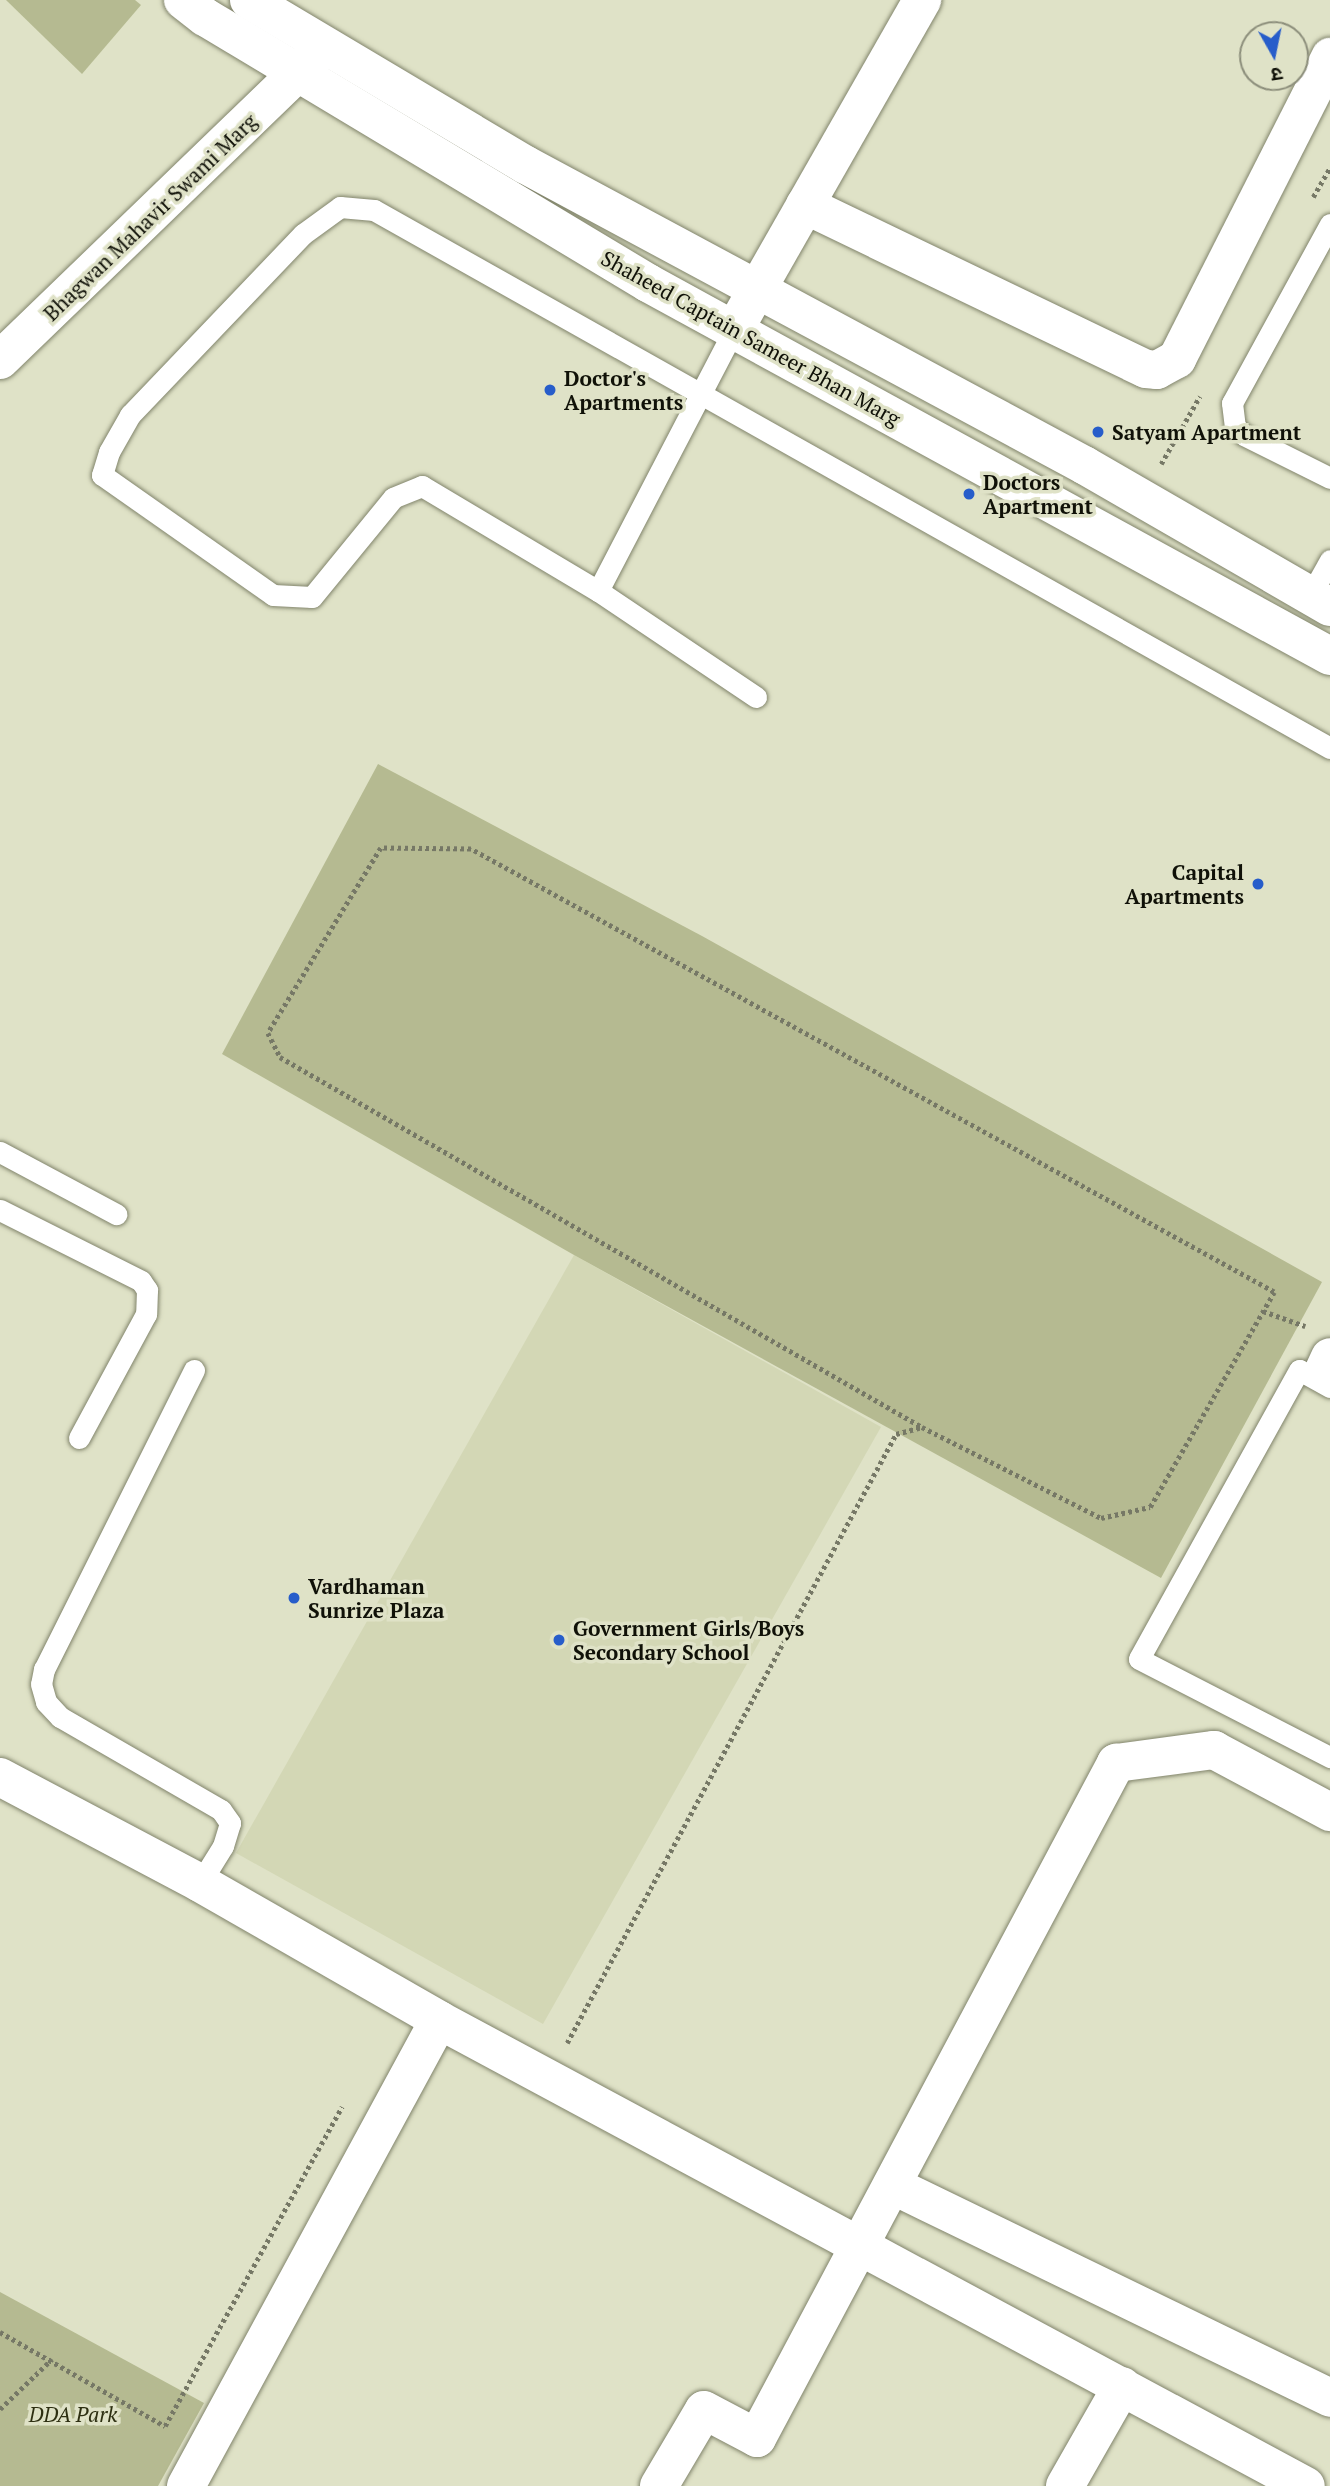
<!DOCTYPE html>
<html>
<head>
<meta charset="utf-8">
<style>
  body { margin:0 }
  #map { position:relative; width:1330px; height:2486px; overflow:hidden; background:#dfe2c7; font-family:"PT Serif","Noto Sans Devanagari",serif }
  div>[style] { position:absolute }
  .built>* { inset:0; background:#d3d7b5 }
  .green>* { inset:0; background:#b5ba91 }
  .path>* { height:4.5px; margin-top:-2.25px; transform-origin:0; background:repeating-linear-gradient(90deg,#767866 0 3.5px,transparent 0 7px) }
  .roads { filter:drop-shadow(0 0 2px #81846b) drop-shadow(0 0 2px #81846b) }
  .service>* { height:21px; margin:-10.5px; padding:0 10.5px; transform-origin:10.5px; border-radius:10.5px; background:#fff }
  .minor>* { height:38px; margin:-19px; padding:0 19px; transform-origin:19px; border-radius:19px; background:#fff }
  .tertiary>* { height:38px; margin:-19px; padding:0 19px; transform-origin:19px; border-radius:19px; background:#fff }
  .dots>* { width:19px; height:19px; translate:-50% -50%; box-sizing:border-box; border:4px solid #dfe2c7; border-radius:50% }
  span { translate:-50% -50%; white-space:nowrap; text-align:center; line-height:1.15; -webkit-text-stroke:7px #dfe2c7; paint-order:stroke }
  .street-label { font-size:21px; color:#101108 }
  .poi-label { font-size:21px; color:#101108; font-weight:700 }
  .left { translate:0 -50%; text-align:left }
  .right { translate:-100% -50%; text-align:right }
  .park-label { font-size:21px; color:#2d2f11; font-style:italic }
  .north { position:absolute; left:1239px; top:21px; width:70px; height:70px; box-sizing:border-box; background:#dfe2c7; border:2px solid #8c8e7b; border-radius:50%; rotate:171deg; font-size:19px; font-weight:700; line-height:28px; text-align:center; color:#101108 }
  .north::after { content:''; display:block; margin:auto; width:24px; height:32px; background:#275dca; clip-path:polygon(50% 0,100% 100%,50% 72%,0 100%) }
</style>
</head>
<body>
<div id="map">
  <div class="built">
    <i style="clip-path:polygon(574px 1255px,881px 1427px,543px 2024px,236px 1853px)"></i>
  </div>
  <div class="green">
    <i style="clip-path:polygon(6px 0,135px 0,141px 5px,82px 74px)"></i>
    <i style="clip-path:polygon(378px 764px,702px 936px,1322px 1282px,1161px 1578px,574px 1255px,222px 1054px)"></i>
    <i style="clip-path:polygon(0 2292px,204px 2403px,158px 2486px,0 2486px)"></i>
  </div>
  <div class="path">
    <i style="left:1313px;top:197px;width:34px;rotate:-60deg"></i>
    <i style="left:1161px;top:464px;width:78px;rotate:-60.2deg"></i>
    <i style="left:1263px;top:1311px;width:45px;rotate:19.7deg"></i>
    <i style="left:567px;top:2043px;width:692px;rotate:-61.62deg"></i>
    <i style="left:896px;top:1434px;width:27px;rotate:-15deg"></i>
    <i style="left:922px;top:1427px;width:201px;rotate:26.9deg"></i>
    <i style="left:1101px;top:1518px;width:50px;rotate:-12.7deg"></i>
    <i style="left:1150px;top:1507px;width:248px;rotate:-60deg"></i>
    <i style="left:1274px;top:1292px;width:917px;rotate:-151.12deg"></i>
    <i style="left:471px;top:849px;width:90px;rotate:-179.4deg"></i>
    <i style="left:381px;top:848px;width:217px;rotate:121.4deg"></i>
    <i style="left:268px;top:1033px;width:27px;rotate:63deg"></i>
    <i style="left:280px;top:1057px;width:741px;rotate:29.96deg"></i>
    <i style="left:0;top:2332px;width:190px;rotate:29.7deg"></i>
    <i style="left:165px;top:2426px;width:365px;rotate:-61deg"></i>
    <i style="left:0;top:2409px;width:72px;rotate:-43.9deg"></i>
  </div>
  <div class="roads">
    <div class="service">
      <i style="left:1330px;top:224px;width:204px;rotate:118.7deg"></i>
      <i style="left:1232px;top:403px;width:24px;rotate:83deg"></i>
      <i style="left:1235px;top:427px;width:12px;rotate:42deg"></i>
      <i style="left:1244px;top:435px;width:96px;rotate:26.6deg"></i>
      <i style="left:598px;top:591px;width:294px;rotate:-62.5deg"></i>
      <i style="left:1310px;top:596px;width:41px;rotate:-60.9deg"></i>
      <i style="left:756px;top:697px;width:190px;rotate:-146.1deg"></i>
      <i style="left:598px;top:591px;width:205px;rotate:-149.2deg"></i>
      <i style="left:422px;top:486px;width:31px;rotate:158deg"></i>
      <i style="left:393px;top:498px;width:128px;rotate:129.3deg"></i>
      <i style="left:312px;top:597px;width:39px;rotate:-177deg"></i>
      <i style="left:273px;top:595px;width:209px;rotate:-144.9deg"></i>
      <i style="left:102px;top:475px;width:24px;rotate:-73deg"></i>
      <i style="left:109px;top:452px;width:43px;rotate:-60.4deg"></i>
      <i style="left:130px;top:415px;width:250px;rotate:-46.3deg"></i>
      <i style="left:303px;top:234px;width:46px;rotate:-36.1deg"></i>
      <i style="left:340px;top:207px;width:34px;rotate:5deg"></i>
      <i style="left:374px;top:210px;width:1097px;rotate:29.37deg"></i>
      <i style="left:0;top:1152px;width:132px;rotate:28.1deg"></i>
      <i style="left:0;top:1210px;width:158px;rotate:26.7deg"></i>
      <i style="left:141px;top:1281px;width:11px;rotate:56deg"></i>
      <i style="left:147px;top:1290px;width:24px;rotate:92deg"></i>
      <i style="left:146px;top:1314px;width:141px;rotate:118.4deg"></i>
      <i style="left:194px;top:1370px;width:335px;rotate:116.6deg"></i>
      <i style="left:44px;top:1669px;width:15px;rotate:101deg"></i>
      <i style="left:41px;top:1684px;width:19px;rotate:74deg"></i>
      <i style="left:46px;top:1702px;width:21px;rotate:47deg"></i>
      <i style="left:60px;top:1717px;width:186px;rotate:30deg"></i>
      <i style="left:221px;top:1810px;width:16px;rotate:55deg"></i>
      <i style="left:230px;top:1823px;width:24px;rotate:107deg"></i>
      <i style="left:223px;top:1846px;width:44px;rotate:121.9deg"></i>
      <i style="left:1330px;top:1387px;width:35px;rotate:-151deg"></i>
      <i style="left:1299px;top:1370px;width:330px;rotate:119deg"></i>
      <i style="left:1139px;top:1659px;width:215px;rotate:27.2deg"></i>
    </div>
    <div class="minor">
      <i style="left:805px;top:205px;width:378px;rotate:25.7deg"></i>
      <i style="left:1146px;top:369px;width:11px;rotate:5deg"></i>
      <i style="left:1157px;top:370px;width:23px;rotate:-29deg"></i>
      <i style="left:1177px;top:359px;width:339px;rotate:-63.1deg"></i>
      <i style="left:734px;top:330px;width:380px;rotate:-60.3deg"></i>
      <i style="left:1324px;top:1370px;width:14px;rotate:-65deg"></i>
      <i style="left:0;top:1777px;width:226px;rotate:27.9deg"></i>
      <i style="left:200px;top:1883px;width:275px;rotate:29.8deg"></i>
      <i style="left:439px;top:2020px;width:984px;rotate:28.26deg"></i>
      <i style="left:892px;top:2185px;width:487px;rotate:25.9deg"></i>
      <i style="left:186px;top:2486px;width:530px;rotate:-61.5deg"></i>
      <i style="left:659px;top:2486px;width:88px;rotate:-59.4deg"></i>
      <i style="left:704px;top:2410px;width:60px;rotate:27.8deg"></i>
      <i style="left:757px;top:2438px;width:765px;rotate:-61.99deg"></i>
      <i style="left:1116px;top:1763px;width:99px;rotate:-7.6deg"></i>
      <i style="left:1214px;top:1750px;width:132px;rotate:28.1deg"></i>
      <i style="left:1065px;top:2486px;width:115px;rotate:-60.3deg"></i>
    </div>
    <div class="tertiary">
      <i style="left:183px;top:0;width:28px;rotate:38deg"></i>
      <i style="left:205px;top:17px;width:517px;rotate:30.98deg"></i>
      <i style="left:648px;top:283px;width:777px;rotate:28.68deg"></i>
      <i style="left:249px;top:0;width:322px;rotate:30.8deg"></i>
      <i style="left:526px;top:165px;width:634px;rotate:28.26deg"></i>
      <i style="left:1084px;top:465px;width:284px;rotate:30deg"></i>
      <i style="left:0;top:360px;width:439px;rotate:-44deg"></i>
    </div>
  </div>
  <div class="dots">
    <i style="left:550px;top:390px;background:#275dca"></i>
    <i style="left:1098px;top:432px;background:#275dca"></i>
    <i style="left:969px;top:494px;background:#275dca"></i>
    <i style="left:1258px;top:884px;background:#275dca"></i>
    <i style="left:294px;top:1598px;background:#275dca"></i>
    <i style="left:559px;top:1640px;background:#275dca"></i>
  </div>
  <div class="street-label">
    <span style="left:150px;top:217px;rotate:-44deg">Bhagwan Mahavir Swami Marg</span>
    <span style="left:751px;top:338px;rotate:29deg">Shaheed Captain Sameer Bhan Marg</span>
  </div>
  <div class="poi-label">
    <span class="left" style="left:564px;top:390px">Doctor's<br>Apartments</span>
    <span class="left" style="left:1112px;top:432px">Satyam Apartment</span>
    <span class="left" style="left:983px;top:494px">Doctors<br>Apartment</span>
    <span class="right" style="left:1244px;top:884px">Capital<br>Apartments</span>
    <span class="left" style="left:308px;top:1598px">Vardhaman<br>Sunrize Plaza</span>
    <span class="left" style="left:573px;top:1640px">Government Girls/Boys<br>Secondary School</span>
  </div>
  <div class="park-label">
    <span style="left:73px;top:2414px">DDA Park</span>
  </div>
  <div class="north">उ</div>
</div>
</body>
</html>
